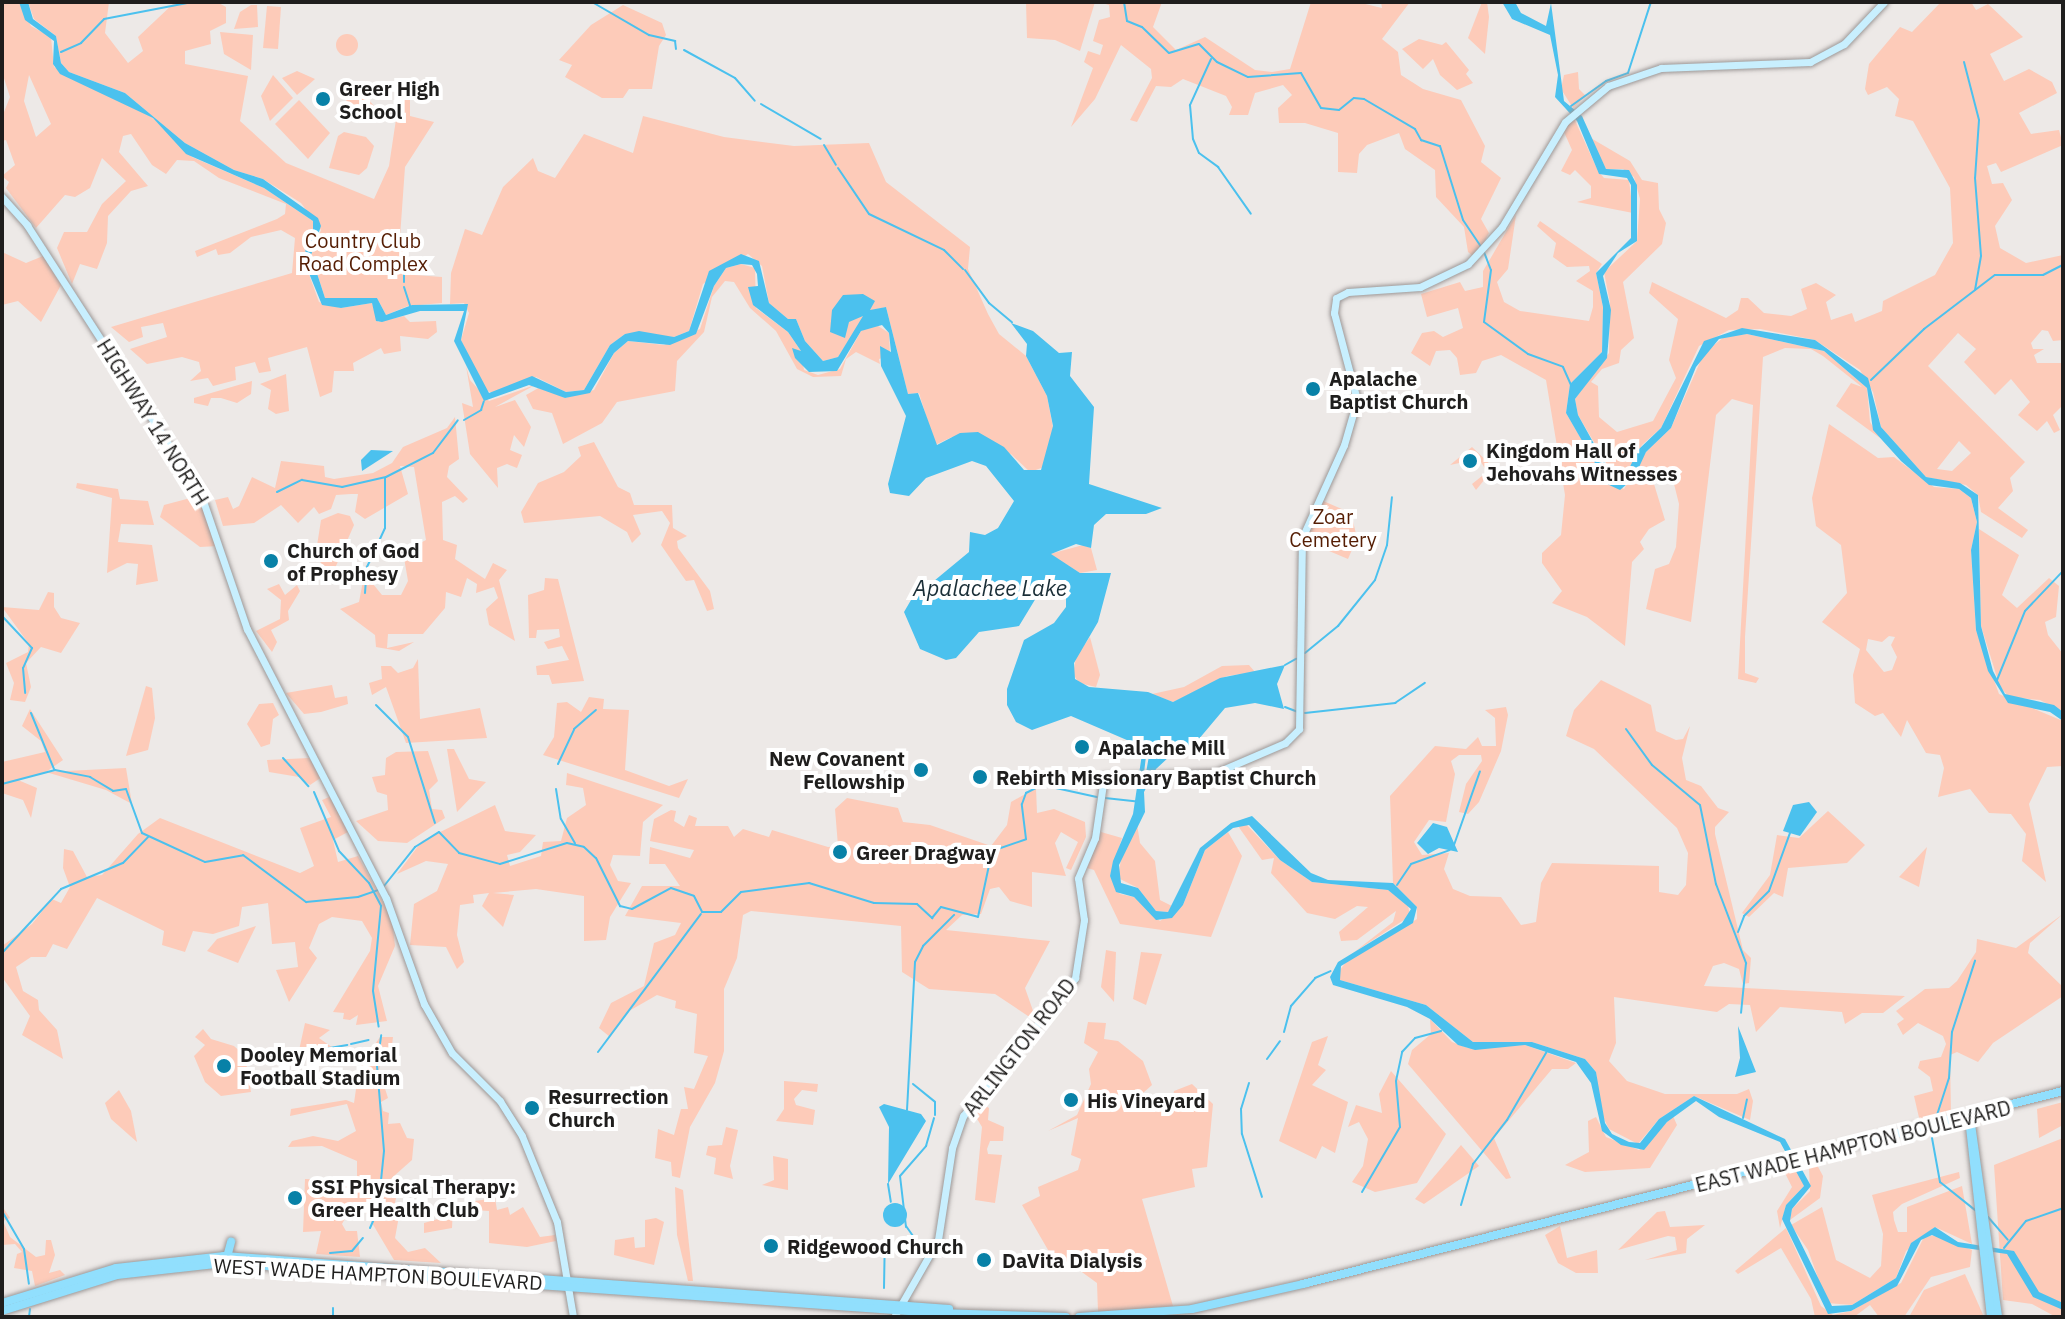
<!DOCTYPE html>
<html>
<head>
<meta charset="utf-8">
<style>
  body { margin:0 }
  #map { position:relative; width:2065px; height:1319px; overflow:hidden; background:#ede9e7; font-family:"IBM Plex Sans",sans-serif }
  div>[style] { position:absolute }
  .green>* { inset:0; background:#fdcbb9 }
  .round { border-radius:50% }
  .water>* { inset:0; background:#4bc1ee }
  .stream>* { height:2px; margin:-1px; padding:0 1px; transform-origin:1px; border-radius:1px; background:#4bc1ee }
  .roads { filter:drop-shadow(0 0 2px #9d9897) drop-shadow(0 0 2px #9d9897) }
  .secondary>* { height:7px; margin:-3.5px; padding:0 3.5px; transform-origin:3.5px; border-radius:3.5px; background:#c8effe }
  .primary>* { height:8px; margin:-4px; padding:0 4px; transform-origin:4px; border-radius:4px; background:#91dffd }
  .dots>* { width:22px; height:22px; translate:-50% -50%; box-sizing:border-box; border:4px solid #fff; border-radius:50% }
  span { translate:-50% -50%; white-space:nowrap; text-align:center; line-height:1.15; -webkit-text-stroke:8px #fff; paint-order:stroke }
  .poi-label { font-size:20px; color:#1f1e1d; font-weight:700 }
  .left { translate:0 -50%; text-align:left }
  .right { translate:-100% -50%; text-align:right }
  .park-label { font-size:20px; color:#551d03 }
  .street-label { font-size:20px; color:#1f1e1d }
  .water-label { font-size:22px; color:#1a2e37; font-style:italic }
  .frame { position:absolute; inset:0; border:4px solid #1f1e1d; pointer-events:none }
</style>
</head>
<body>
<div id="map">
  <div class="green">
    <i style="clip-path:polygon(evenodd,3px 2px,19px 2px,31px 26px,51px 37px,54px 67px,153px 118px,192px 157px,264px 188px,313px 221px,313px 231px,305px 240px,306px 266px,319px 302px,341px 308px,372px 303px,378px 322px,404px 316px,410px 322px,436px 321px,437px 332px,428px 339px,400px 336px,401px 351px,384px 354px,381px 348px,353px 363px,354px 371px,334px 371px,332px 392px,320px 397px,307px 347px,268px 358px,271px 371px,259px 373px,255px 362px,235px 367px,236px 380px,213px 386px,208px 378px,190px 381px,201px 371px,199px 362px,182px 357px,147px 364px,130px 349px,167px 337px,163px 323px,141px 327px,143px 337px,129px 342px,111px 327px,292px 273px,295px 238px,281px 230px,251px 237px,230px 253px,218px 255px,216px 249px,197px 257px,195px 251px,277px 219px,285px 214px,286px 204px,219px 178px,194px 161px,177px 160px,166px 174px,152px 165px,131px 134px,123px 136px,119px 152px,148px 186px,131px 191px,108px 216px,107px 243px,97px 269px,80px 264px,72px 284px,57px 248px,64px 232px,87px 232px,102px 204px,126px 181px,102px 158px,90px 188px,75px 197px,65px 195px,36px 228px,6px 188px,9px 182px,2px 176px,15px 165px,6px 140px,2px 141px,2px 117px,10px 97px,2px 72px,3px 2px,29px 75px,51px 124px,36px 137px,24px 101px,29px 75px)"></i>
    <i style="clip-path:polygon(28px 2px,109px 2px,105px 33px,128px 63px,143px 51px,138px 37px,175px 2px,217px 2px,226px 7px,226px 23px,210px 31px,211px 44px,185px 51px,185px 64px,248px 76px,240px 121px,286px 163px,374px 199px,389px 166px,398px 106px,410px 87px,410px 116px,434px 122px,405px 167px,400px 237px,415px 275px,442px 277px,442px 303px,408px 306px,386px 315px,377px 298px,325px 298px,311px 255px,321px 230px,301px 203px,263px 179px,234px 170px,185px 143px,125px 93px,69px 72px,61px 63px,56px 36px,34px 19px)"></i>
    <i style="clip-path:polygon(1026px 2px,1095px 2px,1080px 51px,1055px 40px,1027px 38px)"></i>
    <i style="clip-path:polygon(1098px 2px,1162px 2px,1153px 27px,1176px 50px,1205px 37px,1255px 70px,1272px 72px,1290px 69px,1311px 2px,1357px 2px,1382px 8px,1381px 2px,1410px 2px,1382px 39px,1398px 52px,1401px 75px,1423px 89px,1461px 100px,1485px 146px,1481px 162px,1501px 178px,1481px 219px,1489px 233px,1483px 244px,1473px 256px,1468px 252px,1464px 227px,1436px 197px,1435px 170px,1405px 149px,1399px 133px,1367px 145px,1359px 154px,1357px 173px,1338px 172px,1338px 133px,1305px 123px,1279px 123px,1278px 108px,1292px 95px,1283px 85px,1255px 93px,1248px 115px,1229px 115px,1232px 107px,1226px 96px,1183px 79px,1171px 87px,1156px 86px,1137px 122px,1130px 120px,1152px 78px,1151px 69px,1121px 45px,1095px 99px,1071px 127px,1093px 68px,1084px 62px,1088px 51px,1100px 55px,1103px 45px,1093px 41px,1099px 20px,1110px 17px,1109px 5px)"></i>
    <i style="clip-path:polygon(1482px 2px,1487px 2px,1489px 17px,1485px 54px,1468px 38px)"></i>
    <i style="clip-path:polygon(evenodd,1941px 2px,1971px 2px,1976px 10px,1988px 4px,2023px 37px,1990px 54px,2004px 81px,2029px 69px,2052px 82px,2057px 93px,2019px 113px,2031px 134px,2059px 130px,2063px 145px,2001px 172px,1996px 163px,1987px 166px,1992px 184px,2003px 183px,2012px 200px,1995px 226px,2000px 248px,2026px 263px,2063px 255px,2063px 340px,2053px 341px,2048px 331px,2042px 330px,2031px 343px,2033px 349px,2044px 349px,2034px 355px,2037px 363px,2063px 363px,2063px 405px,2053px 415px,2060px 430px,2054px 433px,2047px 421px,2037px 431px,2018px 415px,2030px 402px,2011px 379px,1995px 395px,1964px 362px,1976px 349px,1958px 333px,1928px 366px,2025px 462px,2010px 478px,2013px 491px,1998px 508px,2028px 530px,2022px 538px,1981px 512px,1978px 495px,1966px 485px,1926px 477px,1881px 427px,1873px 392px,1860px 370px,1815px 340px,1760px 329px,1729px 330px,1699px 346px,1661px 428px,1642px 445px,1628px 473px,1615px 478px,1578px 415px,1575px 399px,1609px 353px,1610px 303px,1604px 272px,1637px 241px,1640px 199px,1634px 177px,1623px 169px,1606px 169px,1589px 137px,1630px 161px,1642px 180px,1658px 183px,1659px 209px,1666px 223px,1662px 244px,1623px 282px,1634px 338px,1621px 350px,1619px 363px,1602px 369px,1591px 382px,1598px 386px,1599px 417px,1617px 432px,1653px 421px,1676px 378px,1669px 360px,1678px 319px,1649px 293px,1652px 282px,1726px 318px,1738px 310px,1741px 298px,1748px 298px,1764px 313px,1791px 316px,1807px 309px,1801px 289px,1816px 283px,1836px 295px,1826px 302px,1831px 320px,1852px 313px,1855px 322px,1882px 311px,1883px 301px,1935px 275px,1953px 243px,1950px 188px,1913px 121px,1895px 116px,1899px 99px,1887px 87px,1868px 95px,1865px 89px,1869px 64px,1900px 27px,1912px 32px,1941px 2px,1959px 441px,1971px 453px,1952px 471px,1937px 469px,1959px 441px)"></i>
    <i style="clip-path:polygon(251px 5px,257px 5px,258px 27px,234px 29px,240px 12px)"></i>
    <i style="clip-path:polygon(623px 5px,662px 23px,666px 35px,659px 46px,652px 89px,629px 89px,623px 98px,602px 98px,565px 77px,572px 65px,559px 60px,591px 25px)"></i>
    <i style="clip-path:polygon(267px 6px,281px 7px,278px 49px,263px 48px)"></i>
    <i style="clip-path:polygon(220px 32px,253px 35px,251px 70px,224px 54px)"></i>
    <i class="round" style="left:336px;top:34px;width:22px;height:22px"></i>
    <i style="clip-path:polygon(1419px 39px,1442px 45px,1446px 42px,1469px 70px,1466px 74px,1473px 83px,1457px 90px,1440px 75px,1433px 59px,1423px 69px,1402px 49px)"></i>
    <i style="clip-path:polygon(297px 71px,315px 79px,297px 95px,282px 78px)"></i>
    <i style="clip-path:polygon(1578px 72px,1579px 89px,1586px 96px,1573px 108px,1561px 89px,1564px 75px)"></i>
    <i style="clip-path:polygon(273px 75px,293px 98px,270px 121px,261px 96px)"></i>
    <i style="clip-path:polygon(351px 80px,376px 108px,363px 119px,338px 91px)"></i>
    <i style="clip-path:polygon(299px 100px,330px 133px,308px 159px,275px 124px)"></i>
    <i style="clip-path:polygon(643px 116px,724px 137px,794px 146px,869px 143px,886px 182px,970px 247px,968px 269px,988px 314px,999px 334px,1026px 356px,1047px 396px,1054px 433px,1044px 467px,1030px 472px,1011px 454px,952px 437px,935px 445px,919px 393px,908px 394px,886px 307px,868px 311px,838px 357px,823px 361px,805px 341px,796px 319px,788px 319px,769px 303px,762px 266px,748px 254px,703px 284px,689px 331px,674px 337px,625px 334px,610px 345px,584px 390px,566px 392px,536px 377px,497px 393px,485px 391px,461px 340px,469px 313px,464px 303px,450px 304px,451px 273px,465px 229px,482px 235px,503px 187px,533px 158px,538px 171px,555px 178px,584px 134px,633px 153px)"></i>
    <i style="clip-path:polygon(1573px 116px,1598px 171px,1604px 178px,1629px 180px,1633px 213px,1577px 202px,1591px 198px,1591px 186px,1575px 170px,1570px 175px,1561px 171px,1572px 150px,1564px 132px)"></i>
    <i style="clip-path:polygon(344px 132px,366px 137px,374px 146px,367px 168px,359px 175px,329px 168px,338px 136px)"></i>
    <i style="clip-path:polygon(1516px 215px,1508px 269px,1497px 282px,1504px 302px,1520px 311px,1589px 321px,1593px 307px,1593px 291px,1576px 281px,1590px 271px,1589px 266px,1567px 267px,1553px 257px,1556px 243px,1537px 226px,1540px 221px,1602px 264px,1596px 273px,1603px 307px,1602px 352px,1570px 384px,1566px 413px,1604px 478px,1624px 489px,1646px 452px,1671px 428px,1704px 353px,1724px 337px,1747px 334px,1824px 351px,1867px 388px,1870px 422px,1880px 438px,1836px 406px,1851px 383px,1862px 387px,1823px 356px,1811px 349px,1785px 348px,1763px 357px,1745px 637px,1745px 673px,1759px 678px,1756px 683px,1738px 679px,1753px 405px,1732px 399px,1716px 415px,1691px 622px,1646px 609px,1655px 569px,1669px 564px,1676px 547px,1679px 504px,1672px 476px,1654px 484px,1665px 520px,1649px 529px,1640px 542px,1644px 549px,1632px 562px,1625px 646px,1587px 617px,1552px 603px,1562px 591px,1542px 563px,1542px 553px,1561px 535px,1565px 495px,1546px 380px,1501px 355px,1482px 361px,1476px 373px,1460px 375px,1457px 358px,1450px 350px,1436px 351px,1430px 366px,1411px 353px,1422px 333px,1434px 331px,1443px 337px,1463px 328px,1458px 308px,1427px 317px,1421px 294px,1460px 282px,1465px 291px,1483px 287px,1483px 271px)"></i>
    <i style="clip-path:polygon(2px 252px,26px 263px,43px 256px,61px 285px,41px 322px,18px 301px,2px 305px)"></i>
    <i style="clip-path:polygon(741px 264px,755px 268px,756px 308px,788px 332px,801px 351px,804px 370px,818px 375px,840px 369px,861px 331px,875px 324px,889px 333px,890px 355px,879px 359px,880px 364px,856px 352px,846px 359px,841px 376px,813px 377px,797px 369px,776px 331px,750px 308px,734px 282px,725px 281px,712px 297px,704px 332px,677px 361px,675px 391px,617px 402px,602px 423px,563px 444px,552px 413px,533px 409px,526px 395px,542px 386px,565px 398px,594px 390px,614px 353px,628px 341px,664px 345px,700px 329px,714px 286px,726px 268px)"></i>
    <i style="clip-path:polygon(466px 366px,470px 380px,489px 401px,535px 385px,495px 407px,515px 400px,531px 427px,524px 447px,514px 435px,510px 450px,522px 455px,517px 468px,507px 464px,497px 468px,498px 488px,470px 454px,462px 403px,473px 407px)"></i>
    <i style="clip-path:polygon(286px 374px,289px 411px,276px 414px,268px 409px,271px 390px,260px 384px)"></i>
    <i style="clip-path:polygon(252px 381px,251px 394px,237px 403px,221px 398px,211px 398px,208px 406px,194px 403px,194px 398px)"></i>
    <i style="clip-path:polygon(455px 417px,459px 459px,449px 466px,447px 477px,468px 499px,463px 503px,455px 496px,442px 502px,443px 540px,457px 545px,455px 559px,485px 579px,493px 563px,507px 570px,499px 580px,515px 641px,489px 625px,486px 609px,498px 598px,494px 587px,476px 593px,477px 584px,467px 578px,461px 597px,446px 592px,445px 608px,423px 634px,388px 634px,387px 648px,414px 642px,399px 651px,376px 647px,375px 635px,340px 609px,359px 602px,366px 565px,374px 569px,373px 584px,382px 595px,401px 595px,408px 581px,403px 552px,426px 540px,414px 467px,400px 466px,408px 494px,365px 519px,355px 512px,358px 494px,351px 494px,336px 495px,331px 509px,319px 514px,314px 507px,298px 523px,281px 505px,254px 523px,223px 526px,215px 500px,228px 497px,233px 509px,239px 506px,252px 477px,275px 488px,281px 461px,324px 466px,325px 477px,334px 479px,373px 473px,392px 463px,403px 447px,447px 428px)"></i>
    <i style="clip-path:polygon(evenodd,1829px 424px,1878px 458px,1894px 457px,1934px 487px,1959px 489px,1971px 498px,1977px 522px,1971px 550px,1976px 630px,1999px 694px,2063px 721px,2063px 766px,2047px 767px,2029px 804px,2046px 882px,2022px 861px,2026px 834px,2011px 814px,1989px 813px,1970px 789px,1938px 797px,1944px 768px,1940px 755px,1926px 753px,1907px 720px,1901px 737px,1883px 713px,1875px 716px,1855px 703px,1853px 675px,1860px 649px,1822px 622px,1847px 593px,1841px 545px,1816px 526px,1812px 498px,1829px 424px,1889px 636px,1895px 637px,1891px 645px,1897px 657px,1892px 670px,1884px 672px,1866px 650px,1868px 639px,1882px 642px,1889px 636px)"></i>
    <i style="clip-path:polygon(594px 442px,618px 487px,630px 493px,634px 505px,672px 505px,673px 528px,687px 536px,677px 541px,678px 548px,710px 591px,714px 609px,707px 611px,694px 580px,686px 581px,661px 545px,670px 523px,662px 511px,633px 515px,641px 534px,632px 543px,627px 532px,600px 516px,524px 523px,521px 512px,538px 483px,564px 472px,581px 456px,578px 447px)"></i>
    <i style="clip-path:polygon(1472px 447px,1494px 468px,1476px 490px,1472px 484px,1487px 472px,1481px 462px,1471px 452px,1464px 462px,1450px 465px)"></i>
    <i style="clip-path:polygon(77px 483px,118px 489px,120px 499px,148px 501px,154px 525px,121px 524px,118px 542px,152px 545px,158px 581px,136px 585px,138px 564px,127px 563px,107px 573px,112px 498px,76px 488px)"></i>
    <i style="clip-path:polygon(198px 496px,218px 546px,200px 547px,160px 517px,164px 505px)"></i>
    <i style="clip-path:polygon(1321px 500px,1351px 513px,1357px 538px,1348px 559px,1303px 540px)"></i>
    <i style="clip-path:polygon(338px 513px,350px 516px,354px 525px,329px 582px,316px 552px,321px 520px)"></i>
    <i style="clip-path:polygon(1979px 529px,2019px 555px,2002px 595px,2017px 608px,2049px 578px,2059px 586px,2056px 617px,2045px 622px,2048px 635px,2063px 654px,2063px 712px,2040px 700px,2009px 697px,2000px 687px,1981px 626px)"></i>
    <i style="clip-path:polygon(1083px 545px,1091px 548px,1097px 570px,1080px 573px,1050px 554px)"></i>
    <i style="clip-path:polygon(545px 578px,558px 579px,584px 681px,552px 684px,549px 675px,537px 675px,536px 666px,569px 660px,562px 646px,548px 649px,544px 642px,560px 637px,559px 629px,537px 630px,536px 638px,529px 638px,528px 595px,544px 590px)"></i>
    <i style="clip-path:polygon(279px 584px,285px 595px,297px 585px,300px 591px,288px 611px,289px 620px,271px 630px,277px 642px,272px 652px,256px 631px,280px 619px,281px 600px,267px 589px)"></i>
    <i style="clip-path:polygon(48px 592px,54px 593px,54px 607px,61px 618px,80px 623px,61px 653px,41px 647px,26px 663px,31px 687px,25px 702px,10px 700px,14px 683px,6px 663px,28px 652px,29px 644px,2px 607px,39px 610px)"></i>
    <i style="clip-path:polygon(1090px 637px,1100px 675px,1096px 687px,1079px 683px,1073px 674px,1076px 657px)"></i>
    <i style="clip-path:polygon(418px 659px,420px 719px,480px 708px,487px 738px,406px 743px,386px 687px,372px 695px,369px 683px,382px 679px,381px 666px,391px 666px,398px 673px,413px 668px)"></i>
    <i style="clip-path:polygon(1249px 665px,1255px 672px,1227px 676px,1173px 702px,1152px 694px,1184px 687px,1222px 666px)"></i>
    <i style="clip-path:polygon(1601px 680px,1651px 705px,1656px 731px,1676px 740px,1683px 739px,1690px 726px,1682px 758px,1686px 780px,1701px 786px,1718px 808px,1729px 812px,1715px 827px,1715px 834px,1743px 950px,1751px 958px,1749px 983px,1743px 984px,1739px 969px,1724px 963px,1713px 966px,1704px 986px,1905px 996px,1883px 1013px,1862px 1013px,1845px 1024px,1842px 1012px,1780px 1007px,1756px 1032px,1750px 1005px,1729px 1004px,1717px 1012px,1614px 997px,1616px 1043px,1609px 1061px,1627px 1081px,1665px 1094px,1737px 1094px,1749px 1089px,1753px 1101px,1750px 1120px,1694px 1096px,1659px 1119px,1638px 1144px,1609px 1129px,1600px 1111px,1596px 1072px,1585px 1059px,1532px 1042px,1473px 1042px,1426px 1005px,1340px 980px,1337px 974px,1346px 962px,1417px 919px,1417px 907px,1393px 883px,1390px 796px,1435px 746px,1466px 749px,1478px 737px,1482px 746px,1496px 746px,1495px 718px,1485px 710px,1506px 707px,1508px 715px,1501px 751px,1479px 802px,1468px 814px,1459px 812px,1466px 784px,1482px 761px,1481px 755px,1459px 755px,1451px 761px,1455px 774px,1446px 822px,1429px 820px,1414px 842px,1422px 855px,1449px 853px,1444px 869px,1453px 889px,1470px 896px,1501px 897px,1521px 925px,1536px 922px,1541px 883px,1552px 863px,1659px 866px,1659px 892px,1678px 895px,1686px 885px,1688px 853px,1677px 828px,1594px 749px,1566px 736px,1574px 710px)"></i>
    <i style="clip-path:polygon(332px 685px,335px 698px,347px 696px,348px 704px,321px 712px,304px 714px,286px 693px)"></i>
    <i style="clip-path:polygon(146px 686px,152px 688px,155px 718px,148px 750px,126px 756px)"></i>
    <i style="clip-path:polygon(589px 697px,604px 699px,603px 709px,629px 710px,625px 770px,669px 786px,688px 779px,679px 798px,543px 755px,554px 737px,557px 703px,567px 702px,581px 712px)"></i>
    <i style="clip-path:polygon(273px 703px,279px 715px,273px 719px,270px 744px,261px 747px,247px 724px,259px 704px)"></i>
    <i style="clip-path:polygon(30px 709px,63px 760px,46px 772px,126px 768px,132px 804px,106px 790px,46px 772px,18px 780px,37px 788px,31px 818px,23px 800px,2px 793px,2px 762px,45px 752px,41px 741px,22px 726px)"></i>
    <i style="clip-path:polygon(447px 749px,454px 749px,469px 779px,486px 782px,457px 812px)"></i>
    <i style="clip-path:polygon(428px 751px,438px 781px,429px 790px,432px 809px,442px 810px,445px 818px,407px 843px,378px 841px,356px 821px,388px 810px,387px 795px,377px 792px,372px 777px,385px 775px,386px 758px,396px 752px)"></i>
    <i style="clip-path:polygon(309px 758px,322px 777px,310px 785px,299px 777px,269px 772px,267px 760px)"></i>
    <i style="clip-path:polygon(567px 773px,663px 805px,643px 822px,640px 856px,613px 855px,610px 865px,618px 881px,631px 883px,610px 917px,606px 940px,584px 941px,584px 896px,536px 889px,493px 893px,514px 895px,503px 927px,482px 906px,489px 893px,473px 895px,474px 903px,460px 905px,457px 935px,464px 962px,457px 969px,446px 947px,410px 945px,414px 904px,437px 891px,448px 864px,426px 861px,397px 874px,422px 841px,495px 805px,505px 831px,536px 835px,520px 852px,507px 855px,510px 866px,541px 856px,543px 842px,561px 841px,567px 818px,586px 805px,583px 788px,566px 785px)"></i>
    <i style="clip-path:polygon(1036px 788px,1037px 813px,1054px 809px,1085px 822px,1086px 837px,1071px 870px,1066px 868px,1078px 842px,1061px 832px,1055px 843px,1066px 876px,1032px 872px,1032px 907px,1010px 901px,999px 887px,990px 889px,981px 914px,962px 915px,946px 930px,1050px 941px,1025px 988px,1037px 1022px,995px 994px,929px 989px,902px 972px,901px 926px,751px 911px,743px 915px,737px 958px,724px 989px,724px 1051px,715px 1083px,690px 1127px,680px 1178px,672px 1176px,671px 1162px,655px 1158px,658px 1129px,674px 1135px,681px 1109px,688px 1109px,684px 1087px,694px 1089px,708px 1056px,694px 1053px,697px 1014px,675px 1008px,676px 1001px,657px 995px,629px 1011px,610px 1037px,599px 1028px,611px 1003px,644px 986px,654px 943px,675px 935px,681px 923px,625px 916px,642px 886px,680px 886px,665px 864px,649px 864px,650px 847px,690px 858px,694px 850px,650px 841px,654px 819px,671px 810px,676px 811px,674px 821px,684px 827px,689px 815px,697px 818px,695px 826px,728px 826px,734px 837px,743px 829px,769px 837px,772px 830px,828px 847px,838px 846px,835px 809px,847px 798px,898px 808px,903px 822px,930px 825px,991px 846px,1007px 825px,1011px 802px)"></i>
    <i style="clip-path:polygon(334px 795px,348px 832px,333px 840px,338px 862px,358px 856px,392px 919px,395px 946px,378px 986px,387px 1021px,356px 1025px,358px 1015px,350px 1020px,343px 1019px,344px 1013px,333px 1012px,370px 951px,372px 938px,362px 921px,332px 917px,319px 924px,309px 948px,317px 958px,289px 1002px,276px 970px,298px 967px,295px 942px,272px 944px,268px 903px,242px 907px,239px 926px,213px 934px,193px 931px,185px 952px,162px 945px,164px 931px,97px 898px,67px 949px,53px 944px,46px 957px,31px 957px,16px 967px,23px 991px,38px 1000px,39px 1010px,57px 1030px,63px 1059px,22px 1035px,30px 1016px,2px 977px,2px 946px,32px 924px,52px 899px,61px 903px,70px 887px,63px 868px,64px 849px,73px 851px,87px 877px,102px 875px,138px 834px,160px 818px,300px 873px,314px 866px,300px 828px,331px 817px,322px 800px)"></i>
    <i style="clip-path:polygon(1828px 811px,1865px 845px,1847px 863px,1788px 868px,1783px 897px,1774px 893px,1749px 917px,1742px 913px,1770px 875px,1777px 835px,1799px 838px)"></i>
    <i style="clip-path:polygon(1137px 824px,1140px 843px,1155px 861px,1160px 900px,1174px 907px,1168px 912px,1156px 911px,1138px 888px,1118px 878px,1121px 859px)"></i>
    <i style="clip-path:polygon(1246px 824px,1280px 860px,1312px 882px,1388px 890px,1408px 905px,1410px 916px,1353px 953px,1393px 922px,1396px 911px,1357px 940px,1341px 941px,1339px 932px,1368px 907px,1357px 906px,1335px 919px,1307px 913px,1271px 873px,1274px 858px,1262px 860px,1238px 826px)"></i>
    <i style="clip-path:polygon(1101px 832px,1122px 838px,1110px 876px,1120px 894px,1134px 897px,1160px 921px,1183px 905px,1205px 850px,1228px 832px,1242px 856px,1211px 937px,1120px 924px,1094px 870px,1087px 868px)"></i>
    <i style="clip-path:polygon(1927px 847px,1919px 887px,1899px 877px)"></i>
    <i style="clip-path:polygon(2063px 914px,2030px 943px,2028px 953px,2063px 987px,2063px 996px,1993px 1043px,1978px 1062px,1957px 1052px,1950px 1055px,1951px 1114px,1920px 1122px,1914px 1096px,1933px 1091px,1930px 1077px,1918px 1068px,1920px 1061px,1941px 1057px,1946px 1044px,1943px 1036px,1918px 1023px,1903px 1035px,1897px 1024px,1904px 1019px,1896px 1011px,1925px 989px,1949px 988px,1957px 981px,1976px 952px,1977px 939px,2016px 948px)"></i>
    <i style="clip-path:polygon(256px 926px,238px 963px,207px 951px,217px 939px)"></i>
    <i style="clip-path:polygon(1106px 950px,1116px 952px,1114px 1002px,1101px 987px)"></i>
    <i style="clip-path:polygon(1141px 952px,1162px 954px,1146px 1005px,1133px 999px)"></i>
    <i style="clip-path:polygon(1430px 1019px,1452px 1042px,1468px 1048px,1525px 1045px,1576px 1063px,1568px 1069px,1552px 1069px,1494px 1138px,1511px 1178px,1506px 1179px,1408px 1064px,1412px 1050px,1431px 1034px)"></i>
    <i style="clip-path:polygon(1088px 1022px,1106px 1023px,1104px 1039px,1118px 1041px,1143px 1061px,1152px 1085px,1143px 1093px,1155px 1102px,1171px 1109px,1174px 1091px,1192px 1084px,1213px 1104px,1207px 1167px,1192px 1169px,1195px 1187px,1142px 1199px,1173px 1306px,1098px 1312px,1097px 1283px,1068px 1262px,1055px 1262px,1022px 1205px,1040px 1196px,1038px 1187px,1078px 1170px,1081px 1159px,1071px 1155px,1078px 1118px,1048px 1131px,1077px 1115px,1091px 1084px,1089px 1069px,1098px 1052px,1084px 1043px)"></i>
    <i style="clip-path:polygon(305px 1023px,330px 1030px,319px 1038px,333px 1048px,331px 1056px,298px 1055px)"></i>
    <i style="clip-path:polygon(203px 1029px,211px 1039px,234px 1046px,245px 1056px,251px 1092px,221px 1096px,205px 1082px,194px 1056px,205px 1045px,195px 1037px)"></i>
    <i style="clip-path:polygon(1328px 1036px,1318px 1065px,1326px 1070px,1312px 1085px,1348px 1102px,1335px 1153px,1322px 1146px,1316px 1159px,1279px 1141px,1312px 1042px)"></i>
    <i style="clip-path:polygon(380px 1037px,393px 1037px,391px 1054px,382px 1057px,379px 1070px,388px 1098px,381px 1102px,383px 1111px,389px 1113px,388px 1124px,400px 1123px,407px 1138px,414px 1139px,412px 1160px,385px 1184px,385px 1193px,397px 1193px,395px 1203px,401px 1205px,395px 1238px,408px 1252px,425px 1248px,441px 1263px,394px 1260px,362px 1206px,351px 1208px,342px 1224px,346px 1231px,357px 1231px,360px 1257px,316px 1254px,321px 1231px,303px 1232px,305px 1179px,357px 1181px,357px 1161px,322px 1146px,288px 1147px,292px 1141px,313px 1136px,338px 1141px,356px 1131px,347px 1104px,290px 1116px,291px 1109px,346px 1100px,354px 1103px,359px 1068px)"></i>
    <i style="clip-path:polygon(1391px 1071px,1446px 1134px,1417px 1183px,1375px 1192px,1352px 1182px,1363px 1166px,1368px 1139px,1359px 1122px,1348px 1127px,1356px 1105px,1382px 1113px,1379px 1094px)"></i>
    <i style="clip-path:polygon(784px 1081px,818px 1084px,817px 1092px,802px 1090px,794px 1099px,796px 1105px,815px 1110px,813px 1125px,776px 1121px,784px 1109px)"></i>
    <i style="clip-path:polygon(119px 1090px,131px 1111px,137px 1142px,111px 1119px,105px 1103px)"></i>
    <i style="clip-path:polygon(2063px 1102px,2063px 1125px,2039px 1138px,2037px 1109px)"></i>
    <i style="clip-path:polygon(981px 1103px,989px 1108px,988px 1120px,1004px 1127px,1003px 1141px,990px 1141px,987px 1149px,988px 1154px,1002px 1155px,995px 1203px,975px 1200px,982px 1127px,973px 1112px)"></i>
    <i style="clip-path:polygon(1673px 1116px,1677px 1125px,1650px 1168px,1585px 1172px,1565px 1165px,1589px 1152px,1588px 1121px,1596px 1117px,1606px 1137px,1639px 1150px)"></i>
    <i style="clip-path:polygon(726px 1127px,738px 1130px,730px 1166px,733px 1179px,714px 1174px,716px 1158px,706px 1155px,708px 1146px,722px 1145px)"></i>
    <i style="clip-path:polygon(2063px 1138px,2063px 1317px,2056px 1317px,2032px 1304px,2003px 1300px,1994px 1165px)"></i>
    <i style="clip-path:polygon(1461px 1145px,1479px 1166px,1424px 1204px,1415px 1199px)"></i>
    <i style="clip-path:polygon(773px 1156px,788px 1159px,788px 1190px,762px 1185px,774px 1180px)"></i>
    <i style="clip-path:polygon(1816px 1163px,1823px 1176px,1820px 1198px,1790px 1220px,1792px 1209px,1810px 1191px,1809px 1167px)"></i>
    <i style="clip-path:polygon(1796px 1166px,1804px 1186px,1786px 1205px,1780px 1228px,1777px 1211px,1792px 1187px,1785px 1173px)"></i>
    <i style="clip-path:polygon(1959px 1172px,1960px 1178px,1902px 1204px,1893px 1212px,1894px 1220px,1898px 1232px,1907px 1232px,1907px 1207px,1962px 1186px,1972px 1244px,1935px 1227px,1906px 1251px,1896px 1278px,1852px 1305px,1827px 1303px,1808px 1250px,1791px 1225px,1822px 1207px,1836px 1260px,1870px 1278px,1881px 1266px,1883px 1234px,1872px 1195px)"></i>
    <i style="clip-path:polygon(675px 1187px,683px 1190px,693px 1281px,688px 1281px,677px 1235px)"></i>
    <i style="clip-path:polygon(495px 1198px,497px 1210px,508px 1207px,510px 1215px,523px 1207px,540px 1237px,555px 1235px,556px 1241px,527px 1247px,489px 1243px,489px 1211px,474px 1210px,475px 1201px)"></i>
    <i style="clip-path:polygon(2px 1206px,10px 1218px,3px 1221px,10px 1237px,36px 1257px,45px 1255px,46px 1240px,51px 1240px,55px 1255px,49px 1273px,60px 1270px,65px 1275px,35px 1286px,32px 1271px,14px 1268px,17px 1254px,22px 1252px,15px 1244px,2px 1245px)"></i>
    <i style="clip-path:polygon(438px 1206px,453px 1206px,452px 1228px,424px 1233px,424px 1223px,438px 1219px)"></i>
    <i style="clip-path:polygon(1665px 1211px,1670px 1227px,1705px 1225px,1687px 1239px,1686px 1253px,1645px 1260px,1677px 1250px,1675px 1237px,1668px 1236px,1618px 1250px,1657px 1212px)"></i>
    <i style="clip-path:polygon(656px 1218px,664px 1222px,654px 1265px,614px 1255px,615px 1240px,634px 1237px,635px 1248px,645px 1247px,645px 1220px)"></i>
    <i style="clip-path:polygon(1560px 1226px,1567px 1258px,1597px 1250px,1598px 1273px,1576px 1273px,1558px 1263px,1545px 1235px)"></i>
    <i style="clip-path:polygon(1786px 1228px,1821px 1306px,1833px 1315px,1851px 1311px,1901px 1283px,1924px 1237px,1936px 1235px,1972px 1250px,1970px 1267px,1931px 1277px,1904px 1317px,1879px 1317px,1870px 1305px,1854px 1317px,1815px 1317px,1811px 1299px,1781px 1248px,1738px 1274px,1735px 1271px)"></i>
    <i style="clip-path:polygon(1965px 1274px,1984px 1317px,1909px 1317px,1924px 1290px)"></i>
  </div>
  <div class="water">
    <i style="clip-path:polygon(19px 2px,28px 2px,33px 19px,56px 36px,61px 63px,69px 72px,125px 93px,185px 143px,234px 170px,263px 179px,318px 218px,321px 226px,311px 255px,325px 298px,377px 298px,386px 315px,412px 305px,468px 304px,461px 340px,489px 393px,532px 376px,566px 392px,584px 390px,610px 345px,625px 334px,639px 331px,674px 337px,689px 331px,709px 271px,741px 254px,759px 261px,769px 303px,788px 319px,796px 319px,805px 341px,823px 361px,838px 357px,863px 316px,849px 322px,845px 338px,830px 332px,832px 310px,843px 295px,863px 294px,875px 301px,870px 310px,886px 307px,908px 394px,918px 393px,937px 445px,960px 433px,978px 432px,1004px 447px,1024px 470px,1041px 470px,1053px 426px,1047px 396px,1026px 356px,1027px 344px,1011px 323px,1033px 331px,1059px 353px,1072px 352px,1070px 376px,1094px 407px,1089px 484px,1162px 508px,1146px 514px,1106px 514px,1094px 525px,1091px 548px,1076px 544px,1051px 554px,1080px 573px,1111px 573px,1098px 622px,1074px 663px,1075px 679px,1089px 687px,1148px 692px,1173px 702px,1220px 678px,1285px 665px,1277px 684px,1284px 709px,1255px 703px,1225px 708px,1193px 746px,1181px 757px,1170px 756px,1156px 769px,1144px 792px,1145px 812px,1119px 865px,1121px 883px,1138px 888px,1156px 911px,1168px 912px,1200px 848px,1231px 823px,1252px 816px,1311px 873px,1328px 880px,1393px 883px,1417px 907px,1413px 923px,1341px 966px,1340px 980px,1426px 1005px,1473px 1042px,1532px 1042px,1585px 1059px,1596px 1072px,1605px 1123px,1612px 1134px,1629px 1142px,1640px 1143px,1659px 1119px,1694px 1096px,1785px 1139px,1811px 1186px,1792px 1209px,1790px 1221px,1832px 1306px,1852px 1305px,1896px 1278px,1911px 1243px,1935px 1227px,1958px 1242px,2014px 1251px,2039px 1292px,2063px 1303px,2063px 1310px,2033px 1297px,2007px 1254px,1958px 1247px,1932px 1235px,1921px 1240px,1897px 1286px,1851px 1311px,1828px 1314px,1782px 1219px,1786px 1205px,1804px 1186px,1780px 1142px,1719px 1117px,1696px 1101px,1667px 1122px,1644px 1150px,1621px 1145px,1602px 1131px,1591px 1083px,1576px 1062px,1525px 1045px,1475px 1050px,1458px 1045px,1430px 1019px,1407px 1007px,1333px 985px,1330px 977px,1338px 962px,1402px 923px,1411px 909px,1388px 890px,1312px 882px,1280px 860px,1249px 825px,1233px 828px,1205px 850px,1183px 905px,1172px 918px,1156px 920px,1134px 897px,1116px 892px,1110px 876px,1113px 861px,1133px 814px,1142px 754px,1146px 756px,1144px 773px,1146px 773px,1150px 750px,1071px 716px,1032px 730px,1016px 722px,1007px 705px,1007px 689px,1024px 640px,1054px 623px,1066px 607px,1066px 596px,1036px 598px,1019px 626px,979px 632px,956px 658px,946px 660px,920px 649px,904px 612px,911px 600px,969px 552px,970px 532px,985px 535px,998px 528px,1014px 501px,986px 466px,972px 461px,926px 478px,909px 496px,890px 493px,888px 484px,906px 416px,881px 366px,880px 346px,891px 352px,889px 333px,882px 325px,861px 331px,837px 371px,809px 372px,795px 358px,792px 348px,801px 351px,788px 332px,753px 305px,748px 287px,758px 286px,757px 274px,752px 265px,741px 264px,726px 268px,714px 286px,696px 334px,670px 345px,628px 341px,614px 353px,590px 393px,565px 398px,529px 385px,484px 401px,454px 341px,464px 311px,420px 311px,382px 322px,376px 321px,372px 303px,341px 308px,322px 305px,306px 266px,305px 240px,313px 231px,313px 221px,264px 188px,186px 154px,153px 118px,60px 74px,53px 64px,54px 41px,25px 20px)"></i>
    <i style="clip-path:polygon(1502px 2px,1515px 2px,1521px 13px,1546px 26px,1551px 3px,1564px 101px,1582px 116px,1606px 169px,1629px 170px,1637px 185px,1637px 241px,1618px 253px,1603px 276px,1611px 310px,1607px 358px,1575px 399px,1578px 415px,1612px 476px,1620px 479px,1627px 473px,1638px 450px,1661px 428px,1704px 341px,1742px 328px,1815px 340px,1868px 378px,1881px 427px,1926px 477px,1960px 483px,1978px 495px,1981px 626px,1993px 671px,2005px 694px,2054px 705px,2063px 712px,2063px 721px,2050px 712px,2008px 703px,1988px 671px,1976px 630px,1971px 550px,1977px 522px,1971px 498px,1959px 489px,1929px 485px,1901px 461px,1873px 430px,1867px 388px,1824px 351px,1747px 334px,1719px 339px,1696px 367px,1671px 428px,1646px 452px,1634px 478px,1620px 490px,1607px 484px,1566px 413px,1570px 384px,1602px 352px,1603px 307px,1596px 273px,1631px 238px,1631px 185px,1627px 178px,1599px 174px,1577px 121px,1555px 97px,1558px 75px,1550px 35px,1512px 19px)"></i>
    <i style="clip-path:polygon(371px 450px,393px 451px,362px 471px,361px 460px)"></i>
    <i style="clip-path:polygon(1809px 802px,1817px 812px,1800px 836px,1783px 831px,1793px 805px)"></i>
    <i style="clip-path:polygon(1433px 823px,1447px 827px,1458px 852px,1439px 848px,1428px 854px,1417px 843px)"></i>
    <i style="clip-path:polygon(1738px 1026px,1756px 1072px,1735px 1077px,1740px 1058px)"></i>
    <i style="clip-path:polygon(884px 1104px,921px 1114px,926px 1121px,888px 1184px,889px 1127px,879px 1107px)"></i>
    <i class="round" style="left:883px;top:1203px;width:24px;height:24px"></i>
  </div>
  <div class="stream">
    <i style="left:592px;top:2px;width:66px;rotate:30.1deg"></i>
    <i style="left:649px;top:35px;width:27px;rotate:13deg"></i>
    <i style="left:675px;top:41px;width:8px;rotate:83deg"></i>
    <i style="left:1124px;top:2px;width:19px;rotate:81deg"></i>
    <i style="left:1127px;top:21px;width:16px;rotate:22deg"></i>
    <i style="left:1142px;top:27px;width:37px;rotate:44deg"></i>
    <i style="left:1169px;top:53px;width:31px;rotate:-17deg"></i>
    <i style="left:1199px;top:44px;width:25px;rotate:45deg"></i>
    <i style="left:1217px;top:62px;width:34px;rotate:26deg"></i>
    <i style="left:1248px;top:77px;width:53px;rotate:-4.3deg"></i>
    <i style="left:1301px;top:73px;width:40px;rotate:60.3deg"></i>
    <i style="left:1321px;top:108px;width:18px;rotate:6deg"></i>
    <i style="left:1339px;top:110px;width:19px;rotate:-39deg"></i>
    <i style="left:1354px;top:98px;width:10px;rotate:6deg"></i>
    <i style="left:1364px;top:99px;width:59px;rotate:30.5deg"></i>
    <i style="left:1415px;top:129px;width:13px;rotate:61deg"></i>
    <i style="left:1421px;top:140px;width:20px;rotate:18deg"></i>
    <i style="left:1440px;top:146px;width:77px;rotate:72.7deg"></i>
    <i style="left:1463px;top:220px;width:32px;rotate:56deg"></i>
    <i style="left:684px;top:50px;width:58px;rotate:28.8deg"></i>
    <i style="left:735px;top:78px;width:30px;rotate:49deg"></i>
    <i style="left:61px;top:52px;width:22px;rotate:-24deg"></i>
    <i style="left:81px;top:43px;width:33px;rotate:-46deg"></i>
    <i style="left:104px;top:19px;width:90px;rotate:-10.9deg"></i>
    <i style="left:1211px;top:59px;width:51px;rotate:114.5deg"></i>
    <i style="left:1190px;top:105px;width:34px;rotate:85deg"></i>
    <i style="left:1193px;top:139px;width:15px;rotate:67deg"></i>
    <i style="left:1199px;top:153px;width:24px;rotate:36deg"></i>
    <i style="left:1218px;top:167px;width:57px;rotate:54.9deg"></i>
    <i style="left:1964px;top:62px;width:60px;rotate:75.5deg"></i>
    <i style="left:1979px;top:120px;width:58px;rotate:93.9deg"></i>
    <i style="left:1975px;top:178px;width:78px;rotate:85.6deg"></i>
    <i style="left:1981px;top:256px;width:34px;rotate:100deg"></i>
    <i style="left:761px;top:104px;width:69px;rotate:30.3deg"></i>
    <i style="left:1571px;top:106px;width:43px;rotate:-35.5deg"></i>
    <i style="left:1606px;top:81px;width:23px;rotate:-20deg"></i>
    <i style="left:1628px;top:73px;width:75px;rotate:-72.1deg"></i>
    <i style="left:824px;top:145px;width:23px;rotate:59deg"></i>
    <i style="left:838px;top:168px;width:55px;rotate:56deg"></i>
    <i style="left:869px;top:214px;width:83px;rotate:25.6deg"></i>
    <i style="left:944px;top:250px;width:27px;rotate:45deg"></i>
    <i style="left:1484px;top:252px;width:19px;rotate:69deg"></i>
    <i style="left:1491px;top:270px;width:52px;rotate:97.7deg"></i>
    <i style="left:1484px;top:322px;width:54px;rotate:36deg"></i>
    <i style="left:1528px;top:354px;width:37px;rotate:20deg"></i>
    <i style="left:1563px;top:367px;width:20px;rotate:66deg"></i>
    <i style="left:965px;top:270px;width:41px;rotate:54deg"></i>
    <i style="left:989px;top:303px;width:30px;rotate:40deg"></i>
    <i style="left:404px;top:282px;width:8px;rotate:-90deg"></i>
    <i style="left:404px;top:287px;width:20px;rotate:72deg"></i>
    <i style="left:1871px;top:380px;width:74px;rotate:-43.9deg"></i>
    <i style="left:1924px;top:329px;width:89px;rotate:-37.3deg"></i>
    <i style="left:1995px;top:275px;width:48px"></i>
    <i style="left:2043px;top:275px;width:22px;rotate:-27deg"></i>
    <i style="left:464px;top:420px;width:20px;rotate:-30deg"></i>
    <i style="left:481px;top:410px;width:9px;rotate:-72deg"></i>
    <i style="left:277px;top:492px;width:28px;rotate:-26deg"></i>
    <i style="left:302px;top:480px;width:41px;rotate:9.9deg"></i>
    <i style="left:342px;top:487px;width:45px;rotate:-12.8deg"></i>
    <i style="left:386px;top:477px;width:53px;rotate:-27.1deg"></i>
    <i style="left:433px;top:453px;width:41px;rotate:-52.9deg"></i>
    <i style="left:365px;top:593px;width:26px;rotate:-86deg"></i>
    <i style="left:367px;top:567px;width:43px;rotate:-65.2deg"></i>
    <i style="left:385px;top:528px;width:50px;rotate:-90deg"></i>
    <i style="left:2px;top:616px;width:44px;rotate:46.8deg"></i>
    <i style="left:32px;top:648px;width:22px;rotate:114deg"></i>
    <i style="left:23px;top:668px;width:25px;rotate:85deg"></i>
    <i style="left:1305px;top:653px;width:43px;rotate:-39.3deg"></i>
    <i style="left:1338px;top:626px;width:59px;rotate:-51.2deg"></i>
    <i style="left:1375px;top:580px;width:37px;rotate:-71deg"></i>
    <i style="left:1387px;top:545px;width:48px;rotate:-84.1deg"></i>
    <i style="left:1285px;top:665px;width:13px;rotate:-29deg"></i>
    <i style="left:1997px;top:680px;width:74px;rotate:-67.9deg"></i>
    <i style="left:2025px;top:611px;width:55px;rotate:-46.5deg"></i>
    <i style="left:376px;top:705px;width:45px;rotate:45deg"></i>
    <i style="left:408px;top:737px;width:90px;rotate:72.6deg"></i>
    <i style="left:1285px;top:707px;width:14px;rotate:21deg"></i>
    <i style="left:31px;top:713px;width:61px;rotate:67.7deg"></i>
    <i style="left:1305px;top:713px;width:91px;rotate:-6.3deg"></i>
    <i style="left:1395px;top:703px;width:36px;rotate:-34deg"></i>
    <i style="left:1626px;top:729px;width:44px;rotate:54.2deg"></i>
    <i style="left:1652px;top:765px;width:62px;rotate:39.8deg"></i>
    <i style="left:1700px;top:805px;width:81px;rotate:78.6deg"></i>
    <i style="left:1716px;top:884px;width:85px;rotate:69.2deg"></i>
    <i style="left:1746px;top:963px;width:50px;rotate:95.7deg"></i>
    <i style="left:283px;top:758px;width:38px;rotate:48deg"></i>
    <i style="left:558px;top:764px;width:38px;rotate:-65deg"></i>
    <i style="left:574px;top:729px;width:29px;rotate:-41deg"></i>
    <i style="left:2px;top:784px;width:55px;rotate:-14.8deg"></i>
    <i style="left:55px;top:770px;width:36px;rotate:11deg"></i>
    <i style="left:90px;top:777px;width:27px;rotate:31deg"></i>
    <i style="left:113px;top:791px;width:13px;rotate:-9deg"></i>
    <i style="left:126px;top:789px;width:47px;rotate:70deg"></i>
    <i style="left:142px;top:833px;width:69px;rotate:24.7deg"></i>
    <i style="left:205px;top:862px;width:39px;rotate:-10deg"></i>
    <i style="left:243px;top:855px;width:79px;rotate:36.7deg"></i>
    <i style="left:306px;top:902px;width:52px;rotate:-5.5deg"></i>
    <i style="left:358px;top:897px;width:21px;rotate:-19deg"></i>
    <i style="left:556px;top:789px;width:30px;rotate:81deg"></i>
    <i style="left:561px;top:819px;width:28px;rotate:60deg"></i>
    <i style="left:314px;top:792px;width:64px;rotate:67deg"></i>
    <i style="left:339px;top:851px;width:44px;rotate:46.8deg"></i>
    <i style="left:369px;top:883px;width:26px;rotate:62deg"></i>
    <i style="left:381px;top:906px;width:85px;rotate:95.4deg"></i>
    <i style="left:373px;top:991px;width:36px;rotate:81deg"></i>
    <i style="left:1105px;top:798px;width:30px;rotate:6deg"></i>
    <i style="left:1454px;top:845px;width:78px;rotate:-70.6deg"></i>
    <i style="left:1397px;top:885px;width:25px;rotate:-56deg"></i>
    <i style="left:1411px;top:864px;width:41px;rotate:-19.7deg"></i>
    <i style="left:384px;top:886px;width:50px;rotate:-51.5deg"></i>
    <i style="left:415px;top:847px;width:28px;rotate:-32deg"></i>
    <i style="left:439px;top:832px;width:29px;rotate:46deg"></i>
    <i style="left:459px;top:853px;width:42px;rotate:15deg"></i>
    <i style="left:500px;top:864px;width:70px;rotate:-17.4deg"></i>
    <i style="left:567px;top:843px;width:17px;rotate:13deg"></i>
    <i style="left:584px;top:847px;width:16px;rotate:43deg"></i>
    <i style="left:596px;top:858px;width:54px;rotate:63.4deg"></i>
    <i style="left:620px;top:906px;width:12px;rotate:14deg"></i>
    <i style="left:632px;top:909px;width:44px;rotate:-28.3deg"></i>
    <i style="left:671px;top:888px;width:24px;rotate:19deg"></i>
    <i style="left:694px;top:896px;width:18px;rotate:63deg"></i>
    <i style="left:702px;top:912px;width:19px"></i>
    <i style="left:721px;top:912px;width:28px;rotate:-45deg"></i>
    <i style="left:741px;top:892px;width:69px;rotate:-7.5deg"></i>
    <i style="left:809px;top:883px;width:68px;rotate:17.1deg"></i>
    <i style="left:874px;top:903px;width:43px;rotate:1.3deg"></i>
    <i style="left:917px;top:904px;width:21px;rotate:43deg"></i>
    <i style="left:932px;top:918px;width:14px;rotate:-51deg"></i>
    <i style="left:941px;top:907px;width:38px;rotate:15deg"></i>
    <i style="left:978px;top:917px;width:67px;rotate:-78deg"></i>
    <i style="left:992px;top:851px;width:36px;rotate:-19deg"></i>
    <i style="left:1026px;top:839px;width:35px;rotate:-97deg"></i>
    <i style="left:1022px;top:804px;width:12px;rotate:-70deg"></i>
    <i style="left:1026px;top:793px;width:18px;rotate:-27deg"></i>
    <i style="left:1042px;top:785px;width:56px;rotate:12.3deg"></i>
    <i style="left:1738px;top:932px;width:17px;rotate:-69deg"></i>
    <i style="left:1744px;top:916px;width:35px;rotate:-45deg"></i>
    <i style="left:1769px;top:891px;width:62px;rotate:-70.1deg"></i>
    <i style="left:2px;top:953px;width:87px;rotate:-47.3deg"></i>
    <i style="left:61px;top:889px;width:67px;rotate:-22.8deg"></i>
    <i style="left:123px;top:863px;width:36px;rotate:-46deg"></i>
    <i style="left:1284px;top:1032px;width:27px;rotate:-75deg"></i>
    <i style="left:1291px;top:1006px;width:37px;rotate:-49deg"></i>
    <i style="left:1315px;top:978px;width:17px;rotate:-24deg"></i>
    <i style="left:351px;top:1044px;width:18px;rotate:-13deg"></i>
    <i style="left:598px;top:1052px;width:172px;rotate:-53.3deg"></i>
    <i style="left:300px;top:1053px;width:48px;rotate:-9.7deg"></i>
    <i style="left:1267px;top:1059px;width:22px;rotate:-54deg"></i>
    <i style="left:1249px;top:1083px;width:27px;rotate:107deg"></i>
    <i style="left:1241px;top:1109px;width:25px;rotate:88deg"></i>
    <i style="left:1242px;top:1134px;width:66px;rotate:72.4deg"></i>
    <i style="left:913px;top:1084px;width:28px;rotate:39deg"></i>
    <i style="left:935px;top:1102px;width:13px;rotate:90deg"></i>
    <i style="left:907px;top:1110px;width:148px;rotate:-86.9deg"></i>
    <i style="left:915px;top:962px;width:18px;rotate:-63deg"></i>
    <i style="left:923px;top:946px;width:44px;rotate:-45deg"></i>
    <i style="left:1743px;top:1118px;width:19px;rotate:-78deg"></i>
    <i style="left:1929px;top:1121px;width:8px;rotate:-23deg"></i>
    <i style="left:1936px;top:1118px;width:42px;rotate:-72deg"></i>
    <i style="left:1949px;top:1078px;width:46px;rotate:-86.3deg"></i>
    <i style="left:1952px;top:1032px;width:75px;rotate:-72.1deg"></i>
    <i style="left:1932px;top:1138px;width:45px;rotate:79.7deg"></i>
    <i style="left:1940px;top:1182px;width:45px;rotate:38.7deg"></i>
    <i style="left:888px;top:1184px;width:18px;rotate:81deg"></i>
    <i style="left:1362px;top:1192px;width:75px;rotate:-59.7deg"></i>
    <i style="left:1400px;top:1127px;width:46px;rotate:-95deg"></i>
    <i style="left:1396px;top:1081px;width:30px;rotate:-78deg"></i>
    <i style="left:1402px;top:1052px;width:19px;rotate:-47deg"></i>
    <i style="left:1415px;top:1038px;width:27px;rotate:-15deg"></i>
    <i style="left:1461px;top:1205px;width:43px;rotate:-73.7deg"></i>
    <i style="left:1473px;top:1164px;width:56px;rotate:-52.3deg"></i>
    <i style="left:1507px;top:1120px;width:78px;rotate:-59.8deg"></i>
    <i style="left:2px;top:1211px;width:44px;rotate:59.9deg"></i>
    <i style="left:24px;top:1249px;width:35px;rotate:82deg"></i>
    <i style="left:1988px;top:1217px;width:30px;rotate:49deg"></i>
    <i style="left:906px;top:1226px;width:33px;rotate:55deg"></i>
    <i style="left:906px;top:1227px;width:51px;rotate:-96.7deg"></i>
    <i style="left:900px;top:1176px;width:40px;rotate:-49deg"></i>
    <i style="left:926px;top:1146px;width:29px;rotate:-74deg"></i>
    <i style="left:370px;top:1228px;width:20px;rotate:-66deg"></i>
    <i style="left:378px;top:1210px;width:59px;rotate:-84.2deg"></i>
    <i style="left:384px;top:1151px;width:86px;rotate:-94.7deg"></i>
    <i style="left:377px;top:1065px;width:30px;rotate:-82deg"></i>
    <i style="left:2004px;top:1248px;width:35px;rotate:-51deg"></i>
    <i style="left:2026px;top:1221px;width:39px;rotate:-19deg"></i>
    <i style="left:330px;top:1253px;width:22px;rotate:-5deg"></i>
    <i style="left:352px;top:1251px;width:17px;rotate:-50deg"></i>
    <i style="left:884px;top:1288px;width:39px;rotate:-89deg"></i>
    <i style="left:29px;top:1317px;width:8px;rotate:-83deg"></i>
    <i style="left:333px;top:1317px;width:9px;rotate:-90deg"></i>
  </div>
  <div class="roads">
    <div class="secondary">
      <i style="left:2px;top:197px;width:38px;rotate:48deg"></i>
      <i style="left:27px;top:225px;width:321px;rotate:57.2deg"></i>
      <i style="left:201px;top:495px;width:142px;rotate:71.1deg"></i>
      <i style="left:247px;top:629px;width:303px;rotate:62.7deg"></i>
      <i style="left:386px;top:898px;width:113px;rotate:70.3deg"></i>
      <i style="left:424px;top:1004px;width:56px;rotate:60.3deg"></i>
      <i style="left:452px;top:1053px;width:68px;rotate:45deg"></i>
      <i style="left:500px;top:1101px;width:41px;rotate:57.8deg"></i>
      <i style="left:522px;top:1136px;width:93px;rotate:67.9deg"></i>
      <i style="left:557px;top:1222px;width:96px;rotate:80.4deg"></i>
      <i style="left:894px;top:1317px;width:89px;rotate:-60.3deg"></i>
      <i style="left:938px;top:1240px;width:93px;rotate:-81.3deg"></i>
      <i style="left:952px;top:1148px;width:34px;rotate:-71deg"></i>
      <i style="left:963px;top:1116px;width:178px;rotate:-50.9deg"></i>
      <i style="left:1075px;top:978px;width:59px;rotate:-81.2deg"></i>
      <i style="left:1084px;top:920px;width:42px;rotate:-98.1deg"></i>
      <i style="left:1078px;top:878px;width:43px;rotate:-67deg"></i>
      <i style="left:1095px;top:838px;width:62px;rotate:-81.6deg"></i>
      <i style="left:1104px;top:777px;width:111px;rotate:-2.1deg"></i>
      <i style="left:1215px;top:773px;width:76px;rotate:-23.2deg"></i>
      <i style="left:1285px;top:743px;width:20px;rotate:-45deg"></i>
      <i style="left:1299px;top:729px;width:191px;rotate:-89.1deg"></i>
      <i style="left:1302px;top:538px;width:102px;rotate:-65.7deg"></i>
      <i style="left:1344px;top:445px;width:47px;rotate:-73.9deg"></i>
      <i style="left:1357px;top:400px;width:90px;rotate:-104.8deg"></i>
      <i style="left:1334px;top:313px;width:15px;rotate:-82deg"></i>
      <i style="left:1336px;top:298px;width:13px;rotate:-27deg"></i>
      <i style="left:1348px;top:292px;width:72px;rotate:-4deg"></i>
      <i style="left:1420px;top:287px;width:53px;rotate:-25.6deg"></i>
      <i style="left:1468px;top:264px;width:50px;rotate:-47.4deg"></i>
      <i style="left:1502px;top:227px;width:122px;rotate:-59deg"></i>
      <i style="left:1565px;top:122px;width:56px;rotate:-39.9deg"></i>
      <i style="left:1608px;top:86px;width:56px;rotate:-18.8deg"></i>
      <i style="left:1661px;top:68px;width:149px;rotate:-2.3deg"></i>
      <i style="left:1810px;top:62px;width:38px;rotate:-28deg"></i>
      <i style="left:1844px;top:44px;width:58px;rotate:-46.4deg"></i>
    </div>
    <div class="primary">
      <i style="left:1970px;top:1117px;width:202px;rotate:82deg"></i>
      <i style="left:1969px;top:1118px;width:200px;rotate:83.7deg"></i>
      <i style="left:227px;top:1257px;width:16px;rotate:-75deg"></i>
      <i style="left:1303px;top:1284px;width:784px;rotate:-14.25deg"></i>
      <i style="left:2px;top:1303px;width:119px;rotate:-17.1deg"></i>
      <i style="left:116px;top:1268px;width:109px;rotate:-6.3deg"></i>
      <i style="left:224px;top:1256px;width:727px;rotate:4.18deg"></i>
      <i style="left:2px;top:1311px;width:121px;rotate:-17.4deg"></i>
      <i style="left:117px;top:1275px;width:108px;rotate:-6.4deg"></i>
      <i style="left:224px;top:1263px;width:715px;rotate:4.01deg"></i>
      <i style="left:937px;top:1313px;width:129px;rotate:1.8deg"></i>
      <i style="left:1079px;top:1317px;width:113px;rotate:-4deg"></i>
      <i style="left:1192px;top:1309px;width:118px;rotate:-12.7deg"></i>
    </div>
  </div>
  <div class="dots">
    <i style="left:323px;top:99px;background:#0881a7"></i>
    <i style="left:1313px;top:389px;background:#0881a7"></i>
    <i style="left:1470px;top:461px;background:#0881a7"></i>
    <i style="left:271px;top:561px;background:#0881a7"></i>
    <i style="left:1082px;top:747px;background:#0881a7"></i>
    <i style="left:921px;top:770px;background:#0881a7"></i>
    <i style="left:980px;top:777px;background:#0881a7"></i>
    <i style="left:840px;top:852px;background:#0881a7"></i>
    <i style="left:224px;top:1066px;background:#0881a7"></i>
    <i style="left:1071px;top:1100px;background:#0881a7"></i>
    <i style="left:532px;top:1108px;background:#0881a7"></i>
    <i style="left:295px;top:1198px;background:#0881a7"></i>
    <i style="left:771px;top:1246px;background:#0881a7"></i>
    <i style="left:984px;top:1260px;background:#0881a7"></i>
  </div>
  <div class="poi-label">
    <span class="left" style="left:339px;top:100px">Greer High<br>School</span>
    <span class="left" style="left:1329px;top:390px">Apalache<br>Baptist Church</span>
    <span class="left" style="left:1486px;top:462px">Kingdom Hall of<br>Jehovahs Witnesses</span>
    <span class="left" style="left:287px;top:562px">Church of God<br>of Prophesy</span>
    <span class="left" style="left:1098px;top:747px">Apalache Mill</span>
    <span class="right" style="left:905px;top:770px">New Covanent<br>Fellowship</span>
    <span class="left" style="left:996px;top:777px">Rebirth Missionary Baptist Church</span>
    <span class="left" style="left:856px;top:852px">Greer Dragway</span>
    <span class="left" style="left:240px;top:1066px">Dooley Memorial<br>Football Stadium</span>
    <span class="left" style="left:548px;top:1108px">Resurrection<br>Church</span>
    <span class="left" style="left:1087px;top:1100px">His Vineyard</span>
    <span class="left" style="left:311px;top:1198px">SSI Physical Therapy:<br>Greer Health Club</span>
    <span class="left" style="left:787px;top:1246px">Ridgewood Church</span>
    <span class="left" style="left:1002px;top:1260px">DaVita Dialysis</span>
  </div>
  <div class="park-label">
    <span style="left:363px;top:252px">Country Club<br>Road Complex</span>
    <span style="left:1333px;top:528px">Zoar<br>Cemetery</span>
  </div>
  <div class="street-label">
    <span style="left:153px;top:422px;rotate:58deg">HIGHWAY 14 NORTH</span>
    <span style="left:1019px;top:1047px;rotate:-52deg">ARLINGTON ROAD</span>
    <span style="left:1853px;top:1146px;rotate:-14deg">EAST WADE HAMPTON BOULEVARD</span>
    <span style="left:378px;top:1274px;rotate:3deg">WEST WADE HAMPTON BOULEVARD</span>
  </div>
  <div class="water-label">
    <span style="left:990px;top:588px">Apalachee Lake</span>
  </div>
  <div class="frame"></div>
</div>
</body>
</html>
